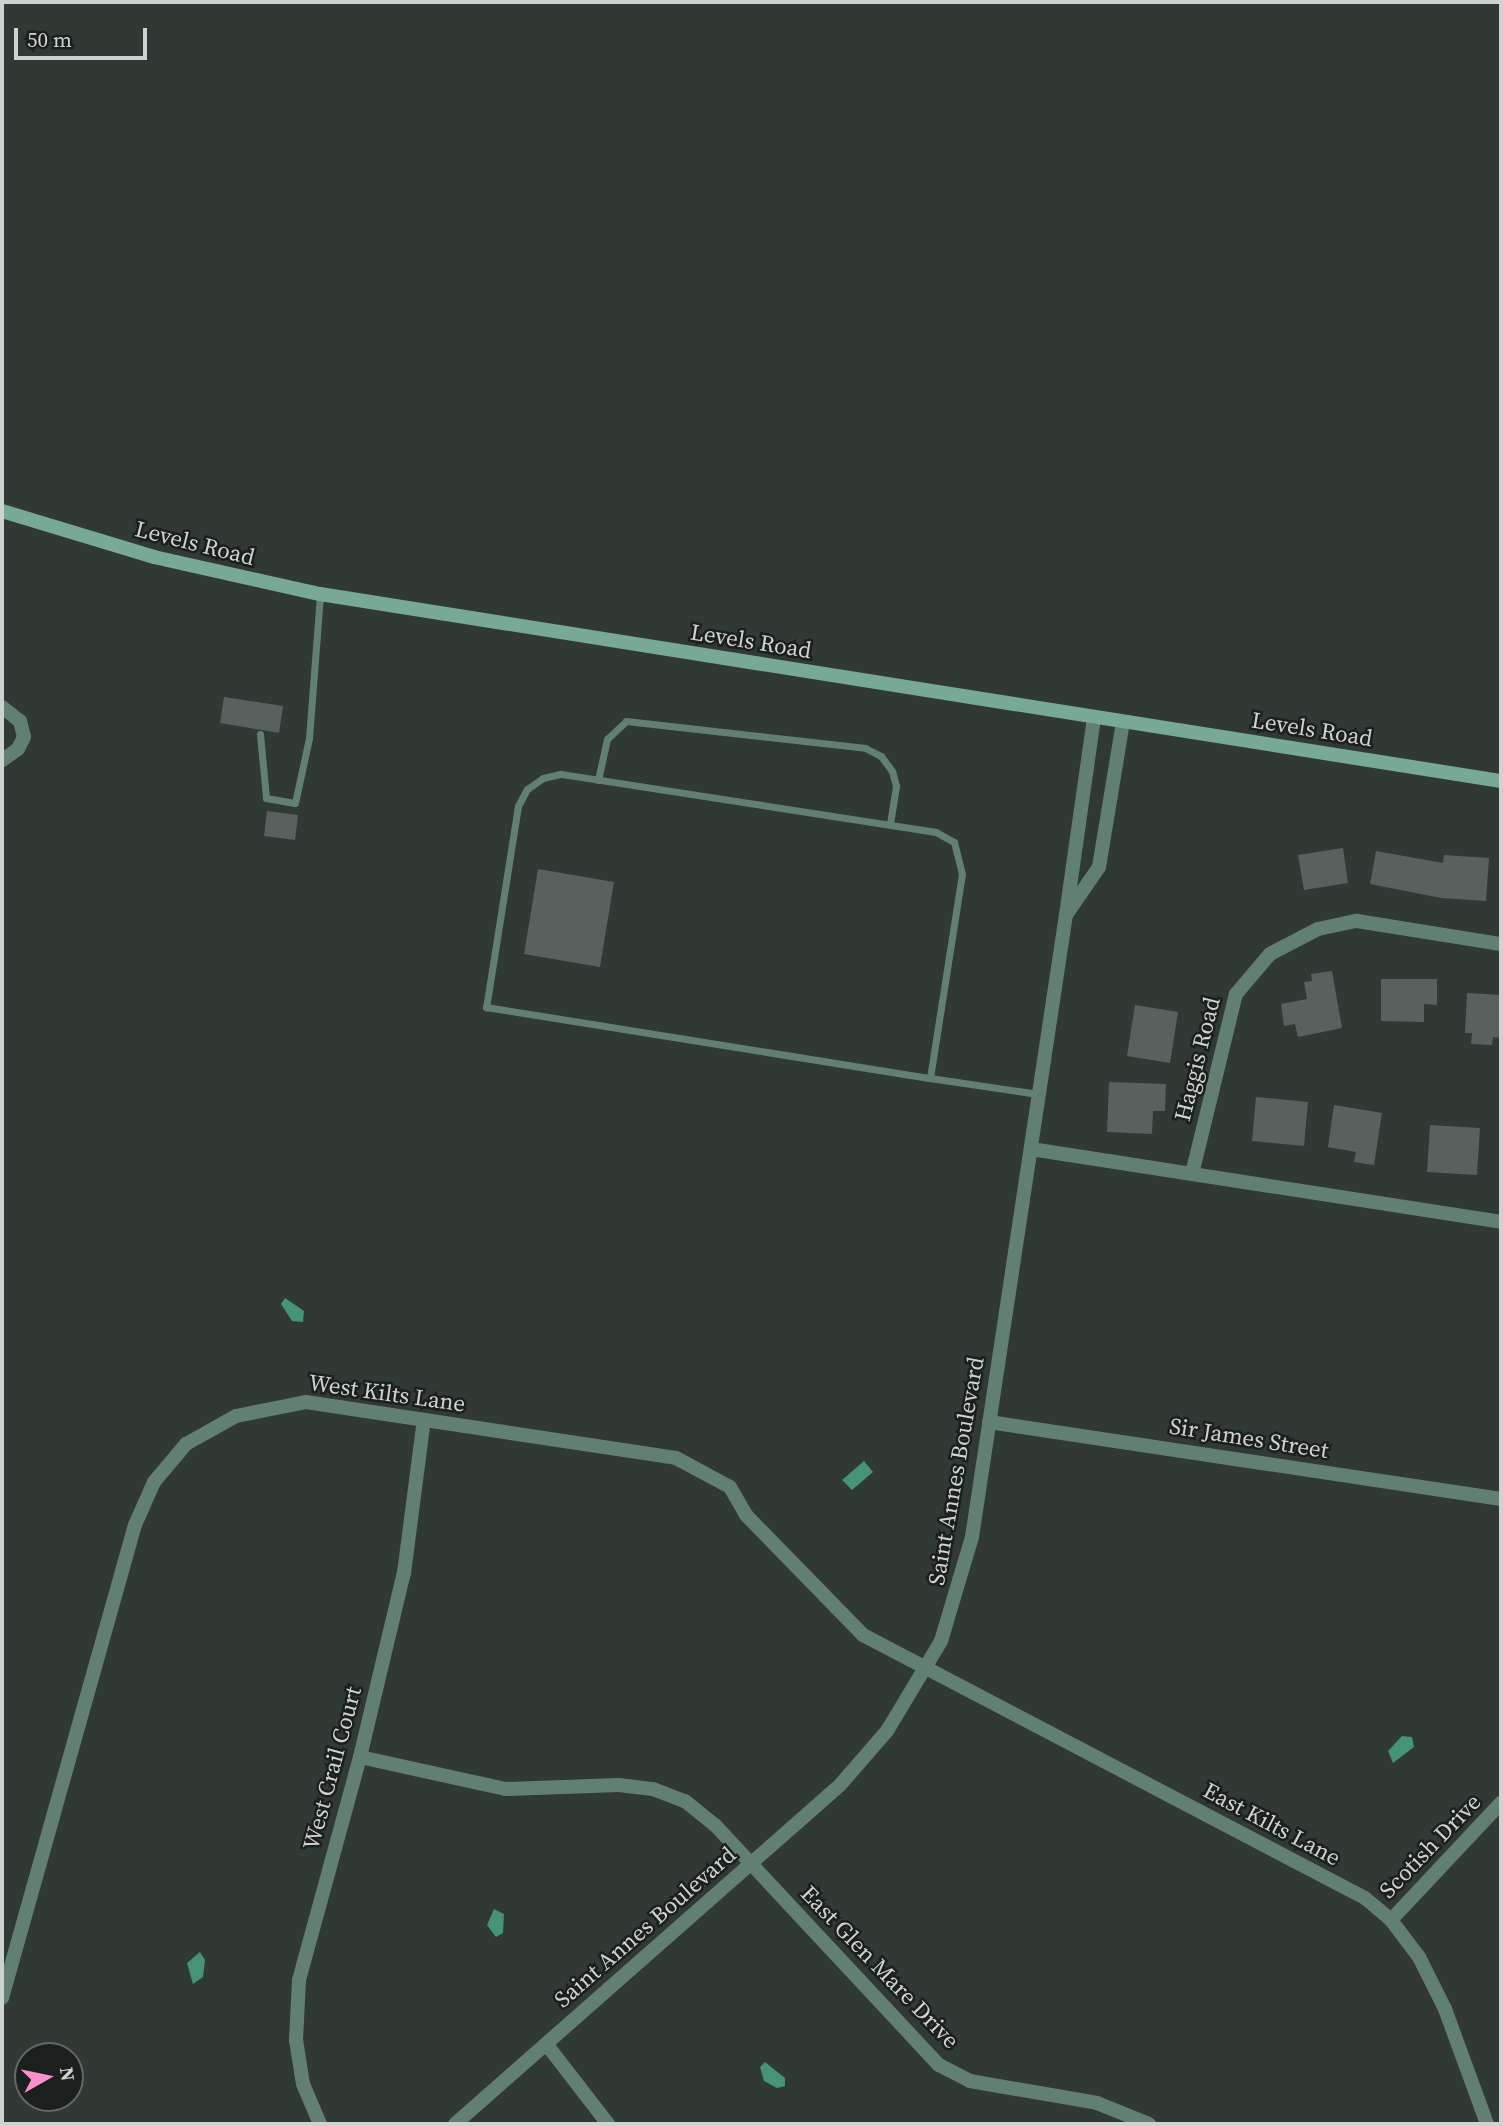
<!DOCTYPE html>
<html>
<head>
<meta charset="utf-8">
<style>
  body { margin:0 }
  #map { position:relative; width:1503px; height:2126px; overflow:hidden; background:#313935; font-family:"Source Serif 4",serif }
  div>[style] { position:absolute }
  .water>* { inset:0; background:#469375 }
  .building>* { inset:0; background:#58615d }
  .lane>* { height:7px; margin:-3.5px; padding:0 3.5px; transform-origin:3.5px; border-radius:3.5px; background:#628072 }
  .street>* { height:14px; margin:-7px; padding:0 7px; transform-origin:7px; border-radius:7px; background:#628072 }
  .secondary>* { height:14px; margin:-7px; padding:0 7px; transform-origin:7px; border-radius:7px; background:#78a994 }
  span { translate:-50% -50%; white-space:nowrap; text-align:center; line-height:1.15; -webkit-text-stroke:5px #1b1f1d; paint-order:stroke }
  .street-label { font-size:23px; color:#ced3d1 }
  .frame { position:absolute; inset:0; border:4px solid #ced3d1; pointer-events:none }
  .north { position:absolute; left:14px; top:2042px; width:70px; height:70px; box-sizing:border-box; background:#1b1f1d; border:2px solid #636765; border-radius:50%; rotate:81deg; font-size:19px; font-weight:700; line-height:28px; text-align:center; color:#ced3d1 }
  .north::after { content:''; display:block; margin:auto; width:24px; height:32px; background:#f890cb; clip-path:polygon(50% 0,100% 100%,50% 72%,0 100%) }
  .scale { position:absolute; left:14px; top:28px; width:133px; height:32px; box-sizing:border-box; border:4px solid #ced3d1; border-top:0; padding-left:9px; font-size:21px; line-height:24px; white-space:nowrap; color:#ced3d1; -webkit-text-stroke:5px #1b1f1d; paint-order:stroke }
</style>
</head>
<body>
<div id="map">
  <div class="water">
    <i style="clip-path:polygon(285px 1298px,304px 1311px,303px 1322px,292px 1321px,281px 1304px)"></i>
    <i style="clip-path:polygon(864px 1461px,873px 1472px,852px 1490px,842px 1480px)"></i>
    <i style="clip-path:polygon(1402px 1736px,1412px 1737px,1414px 1747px,1393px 1763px,1388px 1751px)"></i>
    <i style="clip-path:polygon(494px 1909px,504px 1914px,503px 1933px,496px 1937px,487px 1925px)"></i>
    <i style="clip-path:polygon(200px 1952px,205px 1960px,203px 1977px,193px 1984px,187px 1963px)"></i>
    <i style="clip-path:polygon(765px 2062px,785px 2078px,785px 2086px,777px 2088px,764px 2081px,760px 2067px)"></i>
  </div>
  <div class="building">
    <i style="clip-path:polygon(224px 697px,283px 706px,279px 733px,220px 723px)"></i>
    <i style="clip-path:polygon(267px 811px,298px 815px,295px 840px,264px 836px)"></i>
    <i style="clip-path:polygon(1343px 848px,1348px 883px,1304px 890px,1298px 855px)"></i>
    <i style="clip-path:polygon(1376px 851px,1443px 863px,1444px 855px,1489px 858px,1486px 901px,1441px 898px,1370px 884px)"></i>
    <i style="clip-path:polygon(538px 869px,614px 882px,600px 967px,524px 954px)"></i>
    <i style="clip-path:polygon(1332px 971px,1342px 1028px,1298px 1037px,1295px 1024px,1284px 1026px,1281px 1004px,1307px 999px,1304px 982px,1312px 981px,1311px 974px)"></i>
    <i style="clip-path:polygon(1381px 979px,1437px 979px,1437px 1005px,1424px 1004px,1424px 1022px,1381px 1021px)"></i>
    <i style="clip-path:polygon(1467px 993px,1501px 995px,1501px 1038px,1493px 1037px,1492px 1045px,1471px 1044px,1472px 1033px,1465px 1033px)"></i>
    <i style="clip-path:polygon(1135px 1005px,1178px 1012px,1170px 1063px,1127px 1056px)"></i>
    <i style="clip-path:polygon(1109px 1082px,1166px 1084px,1165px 1111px,1153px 1111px,1152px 1134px,1107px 1132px)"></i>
    <i style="clip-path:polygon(1256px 1097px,1308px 1102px,1304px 1146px,1252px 1141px)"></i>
    <i style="clip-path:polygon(1334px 1105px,1382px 1113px,1374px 1165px,1354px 1162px,1356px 1152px,1328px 1147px)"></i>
    <i style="clip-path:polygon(1430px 1125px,1480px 1128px,1477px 1175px,1427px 1172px)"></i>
  </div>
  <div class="lane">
    <i style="left:260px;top:734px;width:64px;rotate:84.6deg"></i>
    <i style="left:266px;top:798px;width:29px;rotate:10deg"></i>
    <i style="left:295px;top:803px;width:66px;rotate:-77.8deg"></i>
    <i style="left:309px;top:738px;width:144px;rotate:-85.6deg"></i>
    <i style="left:598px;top:780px;width:42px;rotate:-77.6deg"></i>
    <i style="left:607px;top:739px;width:26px;rotate:-43deg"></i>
    <i style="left:626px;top:721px;width:241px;rotate:6.4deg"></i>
    <i style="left:865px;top:748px;width:18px;rotate:27deg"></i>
    <i style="left:881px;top:756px;width:19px;rotate:54deg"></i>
    <i style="left:892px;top:771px;width:16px;rotate:75deg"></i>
    <i style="left:896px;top:786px;width:38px;rotate:99deg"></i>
    <i style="left:930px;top:1078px;width:206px;rotate:-81.1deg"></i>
    <i style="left:962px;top:874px;width:33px;rotate:-104deg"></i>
    <i style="left:954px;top:842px;width:21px;rotate:-151deg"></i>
    <i style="left:936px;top:832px;width:380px;rotate:-171.2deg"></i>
    <i style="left:560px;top:774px;width:17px;rotate:167deg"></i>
    <i style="left:543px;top:778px;width:19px;rotate:145deg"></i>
    <i style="left:527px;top:789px;width:19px;rotate:118deg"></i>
    <i style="left:518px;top:806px;width:204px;rotate:99deg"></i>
    <i style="left:486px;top:1007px;width:450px;rotate:9.1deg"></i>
    <i style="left:930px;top:1078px;width:109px;rotate:8.4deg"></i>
  </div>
  <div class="street">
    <i style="left:2px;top:707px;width:23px;rotate:38deg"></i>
    <i style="left:20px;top:721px;width:16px;rotate:76deg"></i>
    <i style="left:24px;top:737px;width:13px;rotate:117deg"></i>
    <i style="left:18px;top:749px;width:19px;rotate:145deg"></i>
    <i style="left:1094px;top:718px;width:199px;rotate:98.1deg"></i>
    <i style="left:1066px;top:915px;width:58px;rotate:-55.5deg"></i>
    <i style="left:1099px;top:867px;width:147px;rotate:-80.6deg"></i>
    <i style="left:1031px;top:1149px;width:476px;rotate:8.8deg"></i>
    <i style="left:1192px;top:1174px;width:185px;rotate:-76.3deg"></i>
    <i style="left:1236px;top:994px;width:52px;rotate:-49.6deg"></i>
    <i style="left:1270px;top:954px;width:54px;rotate:-27.5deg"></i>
    <i style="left:1318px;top:929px;width:40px;rotate:-12deg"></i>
    <i style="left:1357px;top:921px;width:146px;rotate:9.1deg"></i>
    <i style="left:989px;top:1422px;width:518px;rotate:8.55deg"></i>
    <i style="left:360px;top:1757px;width:148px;rotate:12.4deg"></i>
    <i style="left:505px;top:1789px;width:114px;rotate:-2deg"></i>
    <i style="left:619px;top:1785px;width:34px;rotate:7deg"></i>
    <i style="left:653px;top:1789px;width:34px;rotate:21deg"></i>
    <i style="left:685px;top:1801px;width:38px;rotate:39deg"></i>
    <i style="left:715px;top:1825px;width:328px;rotate:47deg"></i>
    <i style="left:939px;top:2065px;width:35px;rotate:27deg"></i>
    <i style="left:970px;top:2081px;width:129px;rotate:9.8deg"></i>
    <i style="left:1097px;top:2103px;width:56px;rotate:22deg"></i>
    <i style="left:1391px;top:1920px;width:161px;rotate:-46.8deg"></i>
    <i style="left:2px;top:1998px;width:491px;rotate:-74.3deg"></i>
    <i style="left:135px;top:1525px;width:47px;rotate:-66.2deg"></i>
    <i style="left:154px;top:1482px;width:50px;rotate:-49.9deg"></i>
    <i style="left:186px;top:1444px;width:57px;rotate:-29.2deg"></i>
    <i style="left:236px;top:1416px;width:71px;rotate:-11.3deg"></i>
    <i style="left:306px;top:1402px;width:374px;rotate:8.6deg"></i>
    <i style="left:676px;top:1458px;width:61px;rotate:28.2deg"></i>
    <i style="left:730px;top:1487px;width:32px;rotate:60deg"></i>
    <i style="left:746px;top:1515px;width:168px;rotate:45.7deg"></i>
    <i style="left:863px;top:1635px;width:567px;rotate:27.65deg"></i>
    <i style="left:1365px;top:1898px;width:34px;rotate:40deg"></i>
    <i style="left:1391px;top:1920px;width:46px;rotate:52.9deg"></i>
    <i style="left:1419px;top:1957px;width:58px;rotate:63.4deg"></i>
    <i style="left:1445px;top:2009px;width:122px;rotate:69.9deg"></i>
    <i style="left:547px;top:2045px;width:100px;rotate:52.3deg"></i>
    <i style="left:320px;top:2124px;width:43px;rotate:-113deg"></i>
    <i style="left:303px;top:2084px;width:45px;rotate:-99deg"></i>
    <i style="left:296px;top:2040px;width:60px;rotate:-87.1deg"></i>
    <i style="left:299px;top:1980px;width:231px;rotate:-74.7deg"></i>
    <i style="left:360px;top:1757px;width:189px;rotate:-76.6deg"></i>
    <i style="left:404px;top:1573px;width:154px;rotate:-82.6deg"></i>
    <i style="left:455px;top:2124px;width:513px;rotate:-41.36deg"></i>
    <i style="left:840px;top:1785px;width:72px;rotate:-49deg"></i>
    <i style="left:887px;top:1731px;width:105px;rotate:-59deg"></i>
    <i style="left:941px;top:1641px;width:109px;rotate:-73.4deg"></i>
    <i style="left:972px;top:1537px;width:629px;rotate:-81.41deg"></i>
  </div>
  <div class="secondary">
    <i style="left:2px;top:511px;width:159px;rotate:16.8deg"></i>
    <i style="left:154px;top:557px;width:170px;rotate:12.6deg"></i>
    <i style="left:320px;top:594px;width:1196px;rotate:9deg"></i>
  </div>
  <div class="street-label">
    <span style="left:195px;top:543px;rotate:14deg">Levels Road</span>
    <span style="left:751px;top:641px;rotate:9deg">Levels Road</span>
    <span style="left:1312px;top:729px;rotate:9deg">Levels Road</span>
    <span style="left:1197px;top:1059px;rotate:-76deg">Haggis Road</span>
    <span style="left:387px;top:1393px;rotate:8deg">West Kilts Lane</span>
    <span style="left:1249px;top:1438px;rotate:9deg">Sir James Street</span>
    <span style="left:956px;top:1471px;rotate:-80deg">Saint Annes Boulevard</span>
    <span style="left:332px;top:1768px;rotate:-75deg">West Crail Court</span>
    <span style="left:1272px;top:1824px;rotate:28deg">East Kilts Lane</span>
    <span style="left:1430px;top:1846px;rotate:-46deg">Scotish Drive</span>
    <span style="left:645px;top:1927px;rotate:-41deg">Saint Annes Boulevard</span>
    <span style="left:880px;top:1967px;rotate:46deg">East Glen Mare Drive</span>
  </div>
  <div class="frame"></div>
  <div class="north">N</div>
  <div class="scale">50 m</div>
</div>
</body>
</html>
